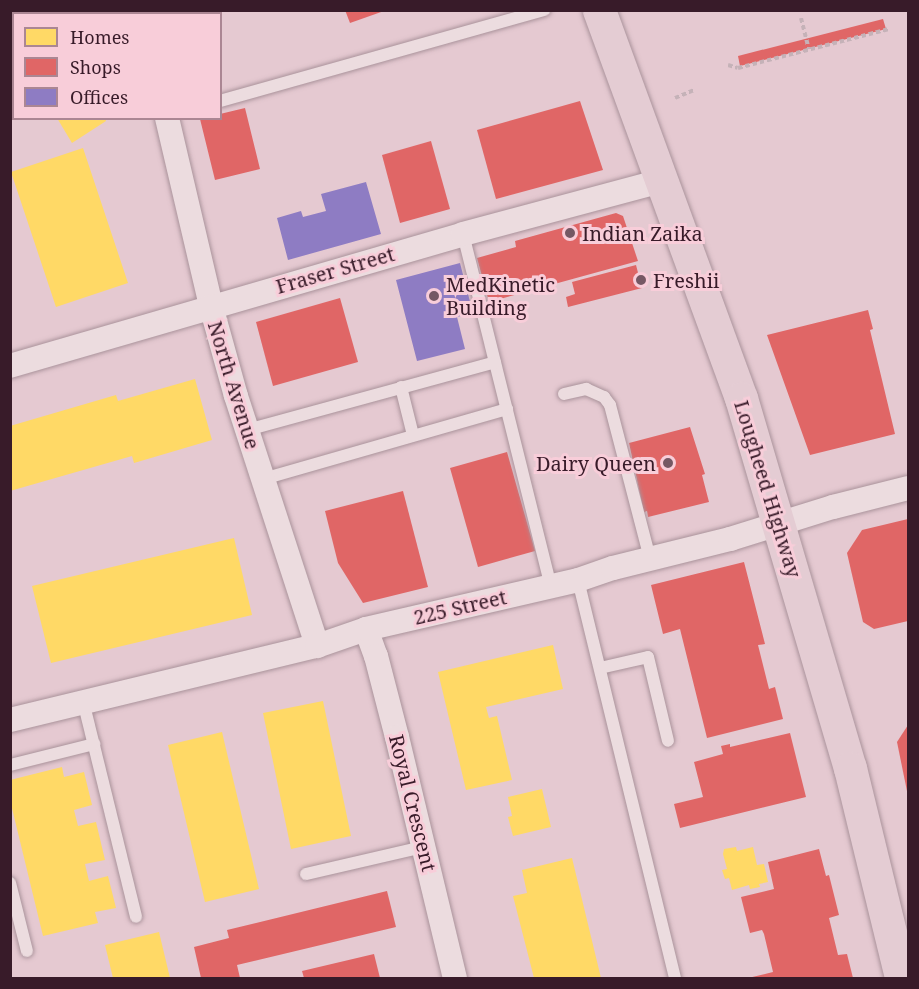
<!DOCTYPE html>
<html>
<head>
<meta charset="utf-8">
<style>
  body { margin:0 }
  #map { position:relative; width:919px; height:989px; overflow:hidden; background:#e5c9d1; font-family:"Noto Serif",serif }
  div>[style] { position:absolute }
  .homes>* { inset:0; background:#ffd966 }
  .shops>* { inset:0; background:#e06666 }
  .offices>* { inset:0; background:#8e7cc3 }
  .path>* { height:4px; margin-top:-2px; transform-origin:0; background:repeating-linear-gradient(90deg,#c5b2b8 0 4.5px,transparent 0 7.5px) }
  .roads { filter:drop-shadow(0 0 2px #aa939b) drop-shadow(0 0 2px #aa939b) }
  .lane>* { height:12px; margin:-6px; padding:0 6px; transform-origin:6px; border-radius:6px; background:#ecdcdf }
  .street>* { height:24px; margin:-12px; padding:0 12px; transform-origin:12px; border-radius:12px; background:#ecdcdf }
  .primary>* { height:33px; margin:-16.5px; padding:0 16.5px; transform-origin:16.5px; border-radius:16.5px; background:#e4ccd3 }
  .dots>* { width:16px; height:16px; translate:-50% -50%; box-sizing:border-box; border:3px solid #f8cdd9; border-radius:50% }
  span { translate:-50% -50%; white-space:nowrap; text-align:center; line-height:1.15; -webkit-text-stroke:6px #f8cdd9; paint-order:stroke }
  .poi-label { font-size:20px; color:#381b29 }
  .left { translate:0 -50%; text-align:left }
  .right { translate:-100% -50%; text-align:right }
  .street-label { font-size:20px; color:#381b29 }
  .frame { position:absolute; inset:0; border:12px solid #381b29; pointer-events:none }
  .legend { position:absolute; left:12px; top:12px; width:210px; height:108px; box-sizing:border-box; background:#f8cdd9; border:2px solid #ab8693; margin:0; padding:8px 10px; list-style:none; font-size:18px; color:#381b29 }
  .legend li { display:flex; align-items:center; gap:12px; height:30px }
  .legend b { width:30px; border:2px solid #ab8693 }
</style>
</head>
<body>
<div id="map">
  <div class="homes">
    <i style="clip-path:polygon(10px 10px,82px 10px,78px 14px,14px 14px,14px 53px,10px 48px)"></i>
    <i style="clip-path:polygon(57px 118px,105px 118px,106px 121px,72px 143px)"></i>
    <i style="clip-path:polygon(83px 148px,128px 283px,56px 307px,11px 172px)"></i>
    <i style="clip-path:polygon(195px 379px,212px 440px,134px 463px,132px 456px,10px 491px,10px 426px,116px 395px,118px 401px)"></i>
    <i style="clip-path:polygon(234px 538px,252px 615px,51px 663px,32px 586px)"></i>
    <i style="clip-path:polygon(553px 645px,563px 689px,486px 707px,489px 718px,497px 716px,512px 780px,466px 790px,438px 672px)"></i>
    <i style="clip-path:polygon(323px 701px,351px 836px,291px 849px,263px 713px)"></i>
    <i style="clip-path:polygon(222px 732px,259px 889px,205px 902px,168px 745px)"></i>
    <i style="clip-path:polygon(62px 767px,64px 777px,84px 772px,92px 805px,74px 810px,78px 826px,96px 822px,105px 860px,85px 864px,89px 881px,108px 876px,116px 908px,95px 912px,98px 923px,43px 936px,10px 800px,10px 780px)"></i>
    <i style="clip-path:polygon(542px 789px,551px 827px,513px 836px,508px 817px,512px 816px,508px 797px)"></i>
    <i style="clip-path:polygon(736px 847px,737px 851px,753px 847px,757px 865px,764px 864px,768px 882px,759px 884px,760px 887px,750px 889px,749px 885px,732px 890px,729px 878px,725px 879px,722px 870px,727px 869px,723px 854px,724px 849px)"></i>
    <i style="clip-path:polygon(572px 858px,601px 978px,534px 978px,513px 896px,527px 893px,522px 870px)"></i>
    <i style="clip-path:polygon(159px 932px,170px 978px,113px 978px,105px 945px)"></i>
  </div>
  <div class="shops">
    <i style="clip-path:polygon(345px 10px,384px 10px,384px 11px,350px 23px)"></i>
    <i style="clip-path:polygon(883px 19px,886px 29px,740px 66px,738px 56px)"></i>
    <i style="clip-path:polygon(580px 101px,603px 170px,496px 199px,477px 130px)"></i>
    <i style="clip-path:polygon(245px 108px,260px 169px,215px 180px,200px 119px,220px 118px,220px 114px)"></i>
    <i style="clip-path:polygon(431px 141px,450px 209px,400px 223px,382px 155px)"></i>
    <i style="clip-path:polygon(616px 213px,623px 216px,638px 261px,489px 302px,477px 258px,516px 247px,515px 241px)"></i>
    <i style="clip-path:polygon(636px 265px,642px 288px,568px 307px,566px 297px,575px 294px,572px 282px)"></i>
    <i style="clip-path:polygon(340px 298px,358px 362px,273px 386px,256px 322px)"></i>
    <i style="clip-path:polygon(868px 310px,873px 329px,870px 330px,895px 434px,810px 455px,767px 335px)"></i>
    <i style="clip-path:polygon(690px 427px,705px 474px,702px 475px,709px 502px,648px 517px,647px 511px,644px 512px,629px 443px)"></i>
    <i style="clip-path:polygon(507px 452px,535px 551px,478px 567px,450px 468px)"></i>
    <i style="clip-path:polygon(403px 491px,428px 587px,363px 603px,338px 563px,325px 511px)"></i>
    <i style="clip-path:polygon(908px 519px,908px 621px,874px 629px,863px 622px,847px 553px,862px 530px)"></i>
    <i style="clip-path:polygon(744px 562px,765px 644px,758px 645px,769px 689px,775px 687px,783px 719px,707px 738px,680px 629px,663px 634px,651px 585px)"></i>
    <i style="clip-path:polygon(908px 725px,908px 796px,897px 742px)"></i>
    <i style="clip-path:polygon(790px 733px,806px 797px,680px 828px,674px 804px,703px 797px,694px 762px,723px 754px,721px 746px,730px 744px,730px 747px)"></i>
    <i style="clip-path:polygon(819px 849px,826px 876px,829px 875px,839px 915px,829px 918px,838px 955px,847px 954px,853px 978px,748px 978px,773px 972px,764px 934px,762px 930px,750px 933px,741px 897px,774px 889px,768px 862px)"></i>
    <i style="clip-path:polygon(387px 891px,396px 927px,237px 965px,240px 978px,201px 978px,194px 947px,229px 938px,227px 930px)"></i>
    <i style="clip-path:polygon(374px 954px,380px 978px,304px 978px,302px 971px)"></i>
  </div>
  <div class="offices">
    <i style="clip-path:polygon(366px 182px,381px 234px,288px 260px,277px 218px,301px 211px,303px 217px,326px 211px,321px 194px)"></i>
    <i style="clip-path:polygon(460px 263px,473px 313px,457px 317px,465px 349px,417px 361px,396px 280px)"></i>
  </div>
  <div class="path">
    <i style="left:801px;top:18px;width:32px;rotate:76deg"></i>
    <i style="left:728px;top:65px;width:10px;rotate:17deg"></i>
    <i style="left:738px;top:68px;width:156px;rotate:-14.5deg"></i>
    <i style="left:675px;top:98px;width:21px;rotate:-23deg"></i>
  </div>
  <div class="roads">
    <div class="lane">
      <i style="left:220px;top:101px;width:337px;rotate:-15.7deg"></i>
      <i style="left:463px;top:234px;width:363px;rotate:76deg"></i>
      <i style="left:401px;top:387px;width:49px;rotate:76deg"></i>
      <i style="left:564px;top:394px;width:23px;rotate:-13deg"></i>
      <i style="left:586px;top:389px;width:20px;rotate:24deg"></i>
      <i style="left:604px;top:397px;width:10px;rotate:53deg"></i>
      <i style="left:610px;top:405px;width:159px;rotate:75.4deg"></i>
      <i style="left:247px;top:430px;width:257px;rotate:-15.3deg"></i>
      <i style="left:263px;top:479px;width:254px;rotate:-16deg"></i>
      <i style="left:578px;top:580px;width:410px;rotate:76.3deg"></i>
      <i style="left:600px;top:668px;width:49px;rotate:-12.9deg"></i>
      <i style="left:648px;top:657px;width:86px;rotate:76.6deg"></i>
      <i style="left:84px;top:705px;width:218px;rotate:76.2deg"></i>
      <i style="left:10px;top:765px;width:87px;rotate:-14deg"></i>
      <i style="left:306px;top:874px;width:120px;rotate:-13deg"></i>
      <i style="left:10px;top:883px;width:70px;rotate:76deg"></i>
    </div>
    <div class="street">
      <i style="left:141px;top:10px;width:4px;rotate:76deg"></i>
      <i style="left:167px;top:118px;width:193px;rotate:76.8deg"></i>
      <i style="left:211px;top:306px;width:93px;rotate:74.5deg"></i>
      <i style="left:236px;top:396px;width:263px;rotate:72deg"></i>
      <i style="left:10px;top:366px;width:472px;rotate:-16.2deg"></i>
      <i style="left:463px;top:234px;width:205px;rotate:-15deg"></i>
      <i style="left:366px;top:629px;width:29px;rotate:70deg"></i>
      <i style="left:376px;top:656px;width:84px;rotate:75.5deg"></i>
      <i style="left:397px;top:737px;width:248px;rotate:76.5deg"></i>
      <i style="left:10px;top:720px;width:316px;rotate:-13.6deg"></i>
      <i style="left:317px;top:646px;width:52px;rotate:-19.1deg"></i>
      <i style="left:366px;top:629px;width:218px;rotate:-13deg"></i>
      <i style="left:578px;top:580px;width:37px;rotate:-19deg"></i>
      <i style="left:613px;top:568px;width:121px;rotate:-13.9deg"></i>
      <i style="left:730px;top:539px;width:108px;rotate:-17.3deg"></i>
      <i style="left:833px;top:507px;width:77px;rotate:-14.2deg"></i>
    </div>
    <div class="primary">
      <i style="left:599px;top:10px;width:413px;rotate:69.9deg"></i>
      <i style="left:741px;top:398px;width:386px;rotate:73.6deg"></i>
      <i style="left:850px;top:768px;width:216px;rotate:76.3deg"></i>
    </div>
  </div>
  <div class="dots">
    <i style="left:570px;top:233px;background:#755864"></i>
    <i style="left:641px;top:280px;background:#755864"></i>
    <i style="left:434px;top:296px;background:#755864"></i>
    <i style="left:668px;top:463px;background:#755864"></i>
  </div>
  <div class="poi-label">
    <span class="left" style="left:582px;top:233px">Indian Zaika</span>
    <span class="left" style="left:653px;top:280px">Freshii</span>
    <span class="left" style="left:446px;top:296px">MedKinetic<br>Building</span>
    <span class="right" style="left:656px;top:463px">Dairy Queen</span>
  </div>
  <div class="street-label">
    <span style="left:335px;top:270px;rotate:-16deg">Fraser Street</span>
    <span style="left:234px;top:385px;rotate:73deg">North Avenue</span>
    <span style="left:768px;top:489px;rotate:73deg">Lougheed Highway</span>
    <span style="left:460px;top:607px;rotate:-13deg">225 Street</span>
    <span style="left:413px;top:803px;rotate:76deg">Royal Crescent</span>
  </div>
  <div class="frame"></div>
  <ul class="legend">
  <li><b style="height:16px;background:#ffd966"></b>Homes</li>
  <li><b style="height:16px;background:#e06666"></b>Shops</li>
  <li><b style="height:16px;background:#8e7cc3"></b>Offices</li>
  </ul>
</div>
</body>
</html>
